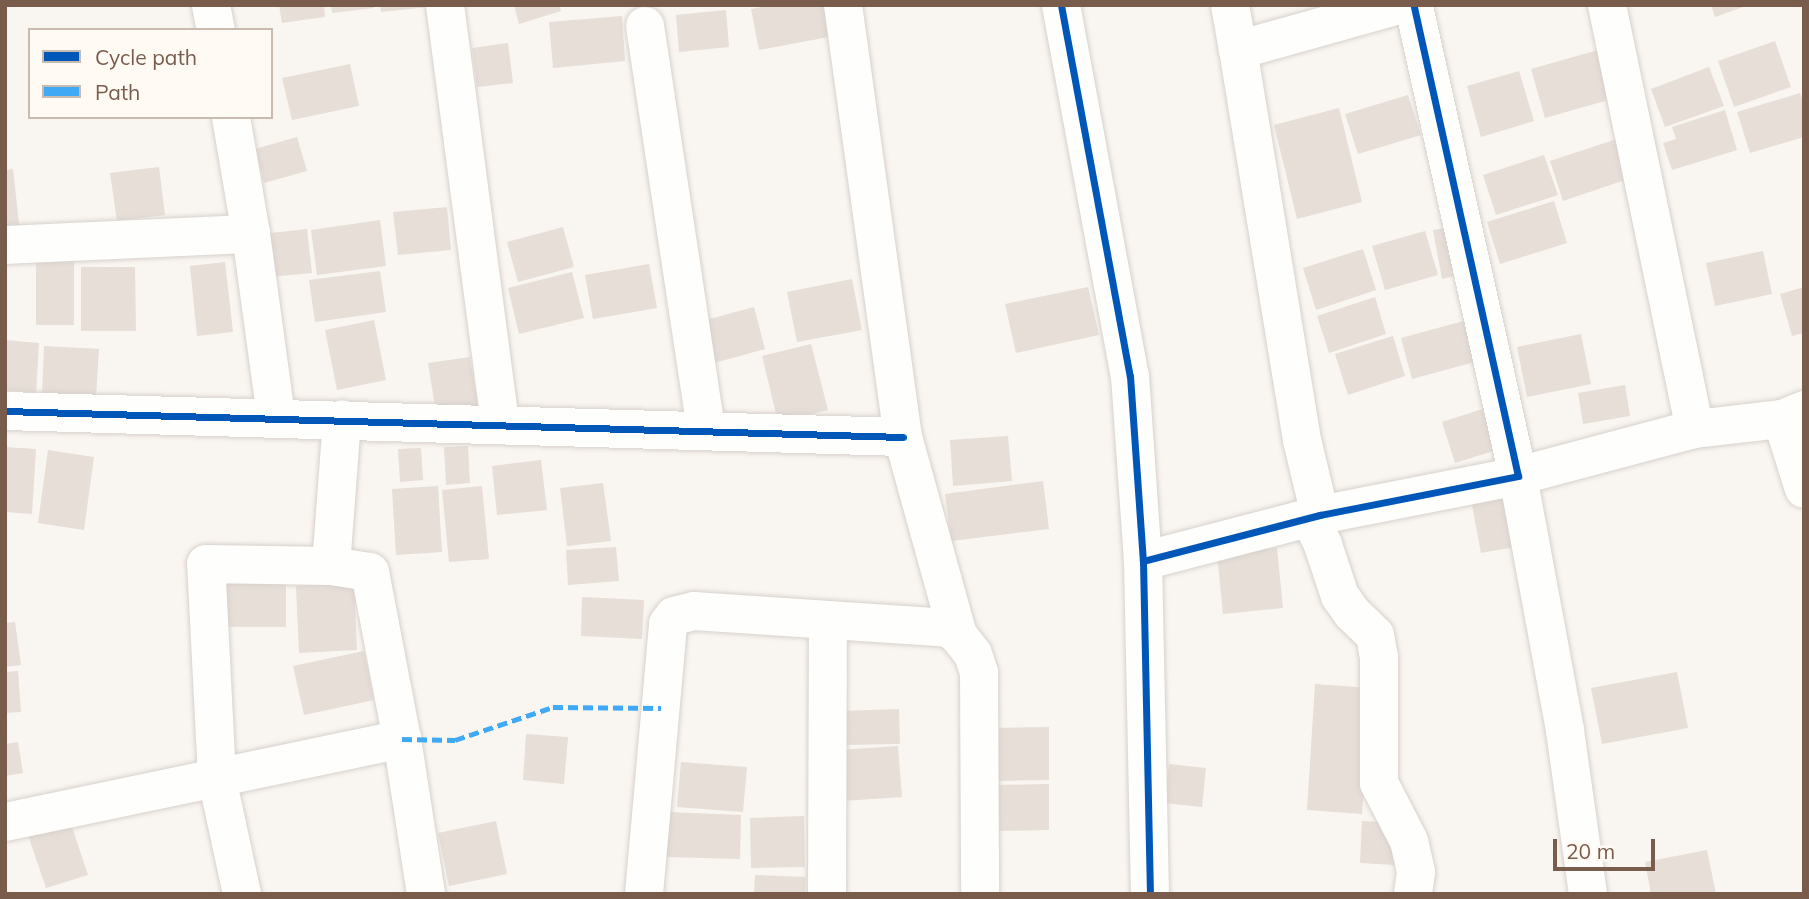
<!DOCTYPE html>
<html>
<head>
<meta charset="utf-8">
<style>
  body { margin:0 }
  #map { position:relative; width:1809px; height:899px; overflow:hidden; background:#f9f5f0; font-family:Mulish,sans-serif }
  div>[style] { position:absolute }
  .building>* { inset:0; background:#e6ded7 }
  .roads { filter:drop-shadow(0 0 2px #d7d1cb) drop-shadow(0 0 2px #d7d1cb) }
  .minor>* { height:38px; margin:-19px; padding:0 19px; transform-origin:19px; border-radius:19px; background:#fefefd }
  .quiet>* { height:5px; margin-top:-2.5px; transform-origin:0; background:repeating-linear-gradient(90deg,#3fa9f5 0 10px,transparent 0 15px) }
  .cycleway>* { height:7px; margin:-3.5px; padding:0 3.5px; transform-origin:3.5px; border-radius:3.5px; background:#0057b8 }
  span { translate:-50% -50%; white-space:nowrap; text-align:center; line-height:1.15; -webkit-text-stroke:5px #fffaf3; paint-order:stroke }
  .frame { position:absolute; inset:0; border:7px solid #7a5c4d; pointer-events:none }
  .legend { position:absolute; left:28px; top:28px; width:245px; height:91px; box-sizing:border-box; background:#fffaf3; border:2px solid #cabbb1; margin:0; padding:9px 12px; list-style:none; font-size:21px; color:#7a5c4d }
  .legend li { display:flex; align-items:center; gap:14px; height:35px }
  .legend b { width:35px; border:2px solid #cabbb1 }
  .scale { position:absolute; left:1553px; top:839px; width:102px; height:32px; box-sizing:border-box; border:4px solid #7a5c4d; border-top:0; padding-left:9px; font-size:21px; line-height:24px; white-space:nowrap; color:#7a5c4d; -webkit-text-stroke:5px #fffaf3; paint-order:stroke }
</style>
</head>
<body>
<div id="map">
  <div class="building">
    <i style="clip-path:polygon(279px 5px,324px 5px,325px 17px,282px 23px)"></i>
    <i style="clip-path:polygon(331px 5px,374px 5px,374px 8px,332px 13px)"></i>
    <i style="clip-path:polygon(380px 5px,428px 5px,428px 7px,381px 12px)"></i>
    <i style="clip-path:polygon(514px 5px,559px 5px,561px 11px,519px 24px)"></i>
    <i style="clip-path:polygon(771px 5px,828px 5px,834px 36px,759px 50px,751px 9px)"></i>
    <i style="clip-path:polygon(1711px 5px,1746px 5px,1746px 6px,1715px 17px)"></i>
    <i style="clip-path:polygon(726px 10px,729px 47px,679px 52px,676px 15px)"></i>
    <i style="clip-path:polygon(622px 16px,625px 61px,553px 68px,549px 22px)"></i>
    <i style="clip-path:polygon(1775px 41px,1791px 87px,1734px 107px,1718px 61px)"></i>
    <i style="clip-path:polygon(508px 43px,513px 83px,477px 87px,472px 48px)"></i>
    <i style="clip-path:polygon(1598px 50px,1612px 99px,1545px 118px,1531px 69px)"></i>
    <i style="clip-path:polygon(350px 64px,359px 106px,292px 120px,282px 78px)"></i>
    <i style="clip-path:polygon(1709px 67px,1724px 106px,1665px 127px,1651px 89px)"></i>
    <i style="clip-path:polygon(1519px 71px,1534px 121px,1481px 137px,1467px 86px)"></i>
    <i style="clip-path:polygon(1800px 93px,1804px 105px,1804px 137px,1750px 153px,1737px 112px)"></i>
    <i style="clip-path:polygon(1408px 95px,1421px 135px,1358px 154px,1345px 114px)"></i>
    <i style="clip-path:polygon(1339px 108px,1362px 202px,1297px 219px,1274px 125px)"></i>
    <i style="clip-path:polygon(1725px 110px,1737px 150px,1672px 170px,1663px 143px,1676px 139px,1672px 127px)"></i>
    <i style="clip-path:polygon(297px 137px,307px 171px,264px 183px,255px 149px)"></i>
    <i style="clip-path:polygon(1620px 138px,1634px 177px,1563px 201px,1550px 161px)"></i>
    <i style="clip-path:polygon(1544px 155px,1558px 195px,1496px 215px,1483px 175px)"></i>
    <i style="clip-path:polygon(159px 167px,165px 215px,117px 221px,110px 173px)"></i>
    <i style="clip-path:polygon(13px 169px,20px 233px,5px 235px,5px 170px)"></i>
    <i style="clip-path:polygon(1554px 201px,1567px 243px,1500px 264px,1487px 222px)"></i>
    <i style="clip-path:polygon(447px 207px,451px 250px,398px 255px,393px 212px)"></i>
    <i style="clip-path:polygon(380px 220px,386px 266px,317px 275px,311px 230px)"></i>
    <i style="clip-path:polygon(1460px 226px,1468px 273px,1442px 279px,1433px 230px)"></i>
    <i style="clip-path:polygon(563px 227px,574px 267px,518px 282px,507px 242px)"></i>
    <i style="clip-path:polygon(307px 229px,312px 273px,268px 277px,262px 234px)"></i>
    <i style="clip-path:polygon(1425px 231px,1438px 275px,1385px 290px,1372px 246px)"></i>
    <i style="clip-path:polygon(1363px 249px,1376px 290px,1316px 310px,1303px 268px)"></i>
    <i style="clip-path:polygon(1763px 251px,1772px 294px,1715px 306px,1706px 263px)"></i>
    <i style="clip-path:polygon(36px 259px,74px 259px,74px 325px,36px 325px)"></i>
    <i style="clip-path:polygon(225px 262px,233px 332px,197px 336px,190px 266px)"></i>
    <i style="clip-path:polygon(649px 264px,657px 308px,593px 319px,585px 275px)"></i>
    <i style="clip-path:polygon(81px 267px,135px 267px,136px 331px,81px 331px)"></i>
    <i style="clip-path:polygon(380px 271px,386px 312px,315px 322px,309px 280px)"></i>
    <i style="clip-path:polygon(572px 272px,584px 318px,519px 334px,508px 288px)"></i>
    <i style="clip-path:polygon(852px 279px,862px 330px,797px 342px,787px 292px)"></i>
    <i style="clip-path:polygon(1088px 287px,1099px 335px,1016px 353px,1005px 304px)"></i>
    <i style="clip-path:polygon(1804px 287px,1804px 333px,1792px 336px,1780px 294px)"></i>
    <i style="clip-path:polygon(1375px 297px,1386px 334px,1329px 353px,1317px 316px)"></i>
    <i style="clip-path:polygon(754px 307px,765px 349px,714px 363px,702px 321px)"></i>
    <i style="clip-path:polygon(1471px 319px,1482px 360px,1412px 379px,1401px 338px)"></i>
    <i style="clip-path:polygon(374px 320px,386px 380px,337px 390px,325px 330px)"></i>
    <i style="clip-path:polygon(1581px 334px,1591px 384px,1527px 397px,1517px 347px)"></i>
    <i style="clip-path:polygon(1393px 336px,1405px 376px,1348px 395px,1335px 354px)"></i>
    <i style="clip-path:polygon(5px 340px,39px 343px,36px 393px,5px 390px)"></i>
    <i style="clip-path:polygon(811px 344px,828px 410px,778px 422px,762px 356px)"></i>
    <i style="clip-path:polygon(44px 346px,99px 349px,96px 397px,42px 394px)"></i>
    <i style="clip-path:polygon(470px 357px,478px 406px,436px 413px,428px 363px)"></i>
    <i style="clip-path:polygon(1625px 385px,1630px 416px,1583px 424px,1578px 393px)"></i>
    <i style="clip-path:polygon(1489px 407px,1503px 448px,1455px 463px,1442px 422px)"></i>
    <i style="clip-path:polygon(1008px 436px,1012px 481px,953px 486px,950px 440px)"></i>
    <i style="clip-path:polygon(468px 446px,470px 483px,446px 485px,444px 447px)"></i>
    <i style="clip-path:polygon(5px 447px,36px 449px,32px 514px,5px 512px)"></i>
    <i style="clip-path:polygon(421px 448px,423px 480px,400px 482px,398px 449px)"></i>
    <i style="clip-path:polygon(48px 450px,94px 457px,84px 530px,38px 523px)"></i>
    <i style="clip-path:polygon(541px 460px,547px 510px,497px 515px,492px 466px)"></i>
    <i style="clip-path:polygon(1043px 481px,1049px 529px,951px 541px,945px 494px)"></i>
    <i style="clip-path:polygon(603px 483px,611px 541px,567px 546px,560px 488px)"></i>
    <i style="clip-path:polygon(438px 486px,442px 552px,396px 555px,392px 489px)"></i>
    <i style="clip-path:polygon(482px 486px,489px 559px,449px 562px,442px 490px)"></i>
    <i style="clip-path:polygon(1515px 486px,1526px 545px,1481px 553px,1470px 494px)"></i>
    <i style="clip-path:polygon(616px 547px,619px 581px,568px 585px,566px 550px)"></i>
    <i style="clip-path:polygon(1277px 548px,1283px 608px,1223px 614px,1217px 553px)"></i>
    <i style="clip-path:polygon(286px 579px,286px 627px,221px 627px,221px 580px)"></i>
    <i style="clip-path:polygon(354px 583px,357px 650px,299px 653px,296px 586px)"></i>
    <i style="clip-path:polygon(582px 597px,644px 600px,642px 639px,581px 636px)"></i>
    <i style="clip-path:polygon(15px 622px,21px 665px,5px 667px,5px 623px)"></i>
    <i style="clip-path:polygon(364px 651px,374px 700px,304px 715px,293px 666px)"></i>
    <i style="clip-path:polygon(18px 671px,21px 712px,5px 713px,5px 672px)"></i>
    <i style="clip-path:polygon(1677px 672px,1688px 728px,1602px 744px,1591px 688px)"></i>
    <i style="clip-path:polygon(1315px 684px,1371px 688px,1362px 814px,1307px 810px)"></i>
    <i style="clip-path:polygon(899px 709px,900px 744px,842px 745px,840px 711px)"></i>
    <i style="clip-path:polygon(1049px 727px,1049px 780px,994px 781px,993px 728px)"></i>
    <i style="clip-path:polygon(526px 734px,568px 737px,564px 784px,523px 780px)"></i>
    <i style="clip-path:polygon(18px 742px,23px 773px,5px 776px,5px 744px)"></i>
    <i style="clip-path:polygon(898px 746px,902px 797px,842px 801px,838px 750px)"></i>
    <i style="clip-path:polygon(681px 762px,747px 767px,743px 812px,677px 807px)"></i>
    <i style="clip-path:polygon(1169px 764px,1206px 768px,1202px 807px,1165px 803px)"></i>
    <i style="clip-path:polygon(1049px 784px,1049px 830px,998px 831px,997px 785px)"></i>
    <i style="clip-path:polygon(667px 812px,741px 815px,740px 859px,666px 857px)"></i>
    <i style="clip-path:polygon(804px 816px,805px 867px,751px 868px,750px 818px)"></i>
    <i style="clip-path:polygon(70px 821px,88px 875px,46px 888px,28px 835px)"></i>
    <i style="clip-path:polygon(496px 821px,507px 874px,449px 886px,438px 833px)"></i>
    <i style="clip-path:polygon(1362px 821px,1397px 823px,1395px 865px,1360px 863px)"></i>
    <i style="clip-path:polygon(1707px 850px,1716px 894px,1651px 894px,1645px 862px)"></i>
    <i style="clip-path:polygon(755px 875px,806px 877px,805px 894px,754px 894px)"></i>
  </div>
  <div class="roads">
    <div class="minor">
      <i style="left:211px;top:5px;width:25px;rotate:79deg"></i>
      <i style="left:445px;top:5px;width:423px;rotate:82.5deg"></i>
      <i style="left:843px;top:5px;width:436px;rotate:82.1deg"></i>
      <i style="left:903px;top:437px;width:205px;rotate:74.5deg"></i>
      <i style="left:1061px;top:5px;width:377px;rotate:79.5deg"></i>
      <i style="left:1130px;top:376px;width:185px;rotate:86deg"></i>
      <i style="left:1143px;top:561px;width:333px;rotate:88.8deg"></i>
      <i style="left:1230px;top:5px;width:46px;rotate:79.9deg"></i>
      <i style="left:1607px;top:5px;width:433px;rotate:78.3deg"></i>
      <i style="left:645px;top:26px;width:409px;rotate:81.4deg"></i>
      <i style="left:231px;top:117px;width:119px;rotate:80.3deg"></i>
      <i style="left:251px;top:234px;width:185px;rotate:82.2deg"></i>
      <i style="left:5px;top:245px;width:246px;rotate:-2.6deg"></i>
      <i style="left:5px;top:411px;width:898px;rotate:1.66deg"></i>
      <i style="left:1782px;top:419px;width:73px;rotate:72.6deg"></i>
      <i style="left:1320px;top:515px;width:77px;rotate:-103.5deg"></i>
      <i style="left:1302px;top:440px;width:395px;rotate:-99.3deg"></i>
      <i style="left:1238px;top:50px;width:167px;rotate:-15.6deg"></i>
      <i style="left:1311px;top:520px;width:28px;rotate:64deg"></i>
      <i style="left:1323px;top:545px;width:54px;rotate:71.6deg"></i>
      <i style="left:1340px;top:596px;width:21px;rotate:55deg"></i>
      <i style="left:1352px;top:613px;width:32px;rotate:44deg"></i>
      <i style="left:1375px;top:635px;width:23px;rotate:80deg"></i>
      <i style="left:1379px;top:658px;width:125px;rotate:90deg"></i>
      <i style="left:1379px;top:783px;width:65px;rotate:62.7deg"></i>
      <i style="left:1409px;top:841px;width:32px;rotate:77deg"></i>
      <i style="left:1416px;top:872px;width:22px;rotate:98deg"></i>
      <i style="left:1143px;top:561px;width:183px;rotate:-14.6deg"></i>
      <i style="left:1320px;top:515px;width:202px;rotate:-11.1deg"></i>
      <i style="left:1518px;top:476px;width:482px;rotate:-102.5deg"></i>
      <i style="left:331px;top:566px;width:147px;rotate:-85.7deg"></i>
      <i style="left:5px;top:822px;width:406px;rotate:-11.8deg"></i>
      <i style="left:402px;top:739px;width:157px;rotate:81.2deg"></i>
      <i style="left:242px;top:894px;width:119px;rotate:-102.2deg"></i>
      <i style="left:217px;top:778px;width:214px;rotate:-92.9deg"></i>
      <i style="left:206px;top:564px;width:125px;rotate:0.9deg"></i>
      <i style="left:331px;top:566px;width:39px;rotate:9deg"></i>
      <i style="left:370px;top:572px;width:170px;rotate:79.2deg"></i>
      <i style="left:644px;top:894px;width:271px;rotate:-84.9deg"></i>
      <i style="left:668px;top:624px;width:10px;rotate:-53deg"></i>
      <i style="left:674px;top:616px;width:21px;rotate:-14deg"></i>
      <i style="left:694px;top:611px;width:255px;rotate:3.8deg"></i>
      <i style="left:948px;top:628px;width:12px;rotate:35deg"></i>
      <i style="left:958px;top:635px;width:24px;rotate:52deg"></i>
      <i style="left:973px;top:654px;width:20px;rotate:72deg"></i>
      <i style="left:979px;top:673px;width:221px;rotate:89.7deg"></i>
      <i style="left:827px;top:894px;width:274px;rotate:-89.8deg"></i>
      <i style="left:1588px;top:894px;width:166px;rotate:-98deg"></i>
      <i style="left:1565px;top:730px;width:258px;rotate:-100.5deg"></i>
      <i style="left:1518px;top:476px;width:183px;rotate:-14.9deg"></i>
      <i style="left:1695px;top:429px;width:88px;rotate:-6.6deg"></i>
      <i style="left:1782px;top:419px;width:24px;rotate:-22deg"></i>
    </div>
  </div>
  <div class="quiet">
    <i style="left:402px;top:739px;width:53px;rotate:1.1deg"></i>
    <i style="left:455px;top:740px;width:103px;rotate:-18.6deg"></i>
    <i style="left:553px;top:707px;width:108px;rotate:0.5deg"></i>
  </div>
  <div class="cycleway">
    <i style="left:1061px;top:5px;width:377px;rotate:79.5deg"></i>
    <i style="left:1130px;top:376px;width:185px;rotate:86deg"></i>
    <i style="left:1143px;top:561px;width:333px;rotate:88.8deg"></i>
    <i style="left:5px;top:411px;width:898px;rotate:1.66deg"></i>
    <i style="left:1143px;top:561px;width:183px;rotate:-14.6deg"></i>
    <i style="left:1320px;top:515px;width:202px;rotate:-11.1deg"></i>
    <i style="left:1518px;top:476px;width:482px;rotate:-102.5deg"></i>
  </div>
  <div class="frame"></div>
  <ul class="legend">
  <li><b style="height:9px;background:#0057b8"></b>Cycle path</li>
  <li><b style="height:9px;background:#3fa9f5"></b>Path</li>
  </ul>
  <div class="scale">20 m</div>
</div>
</body>
</html>
